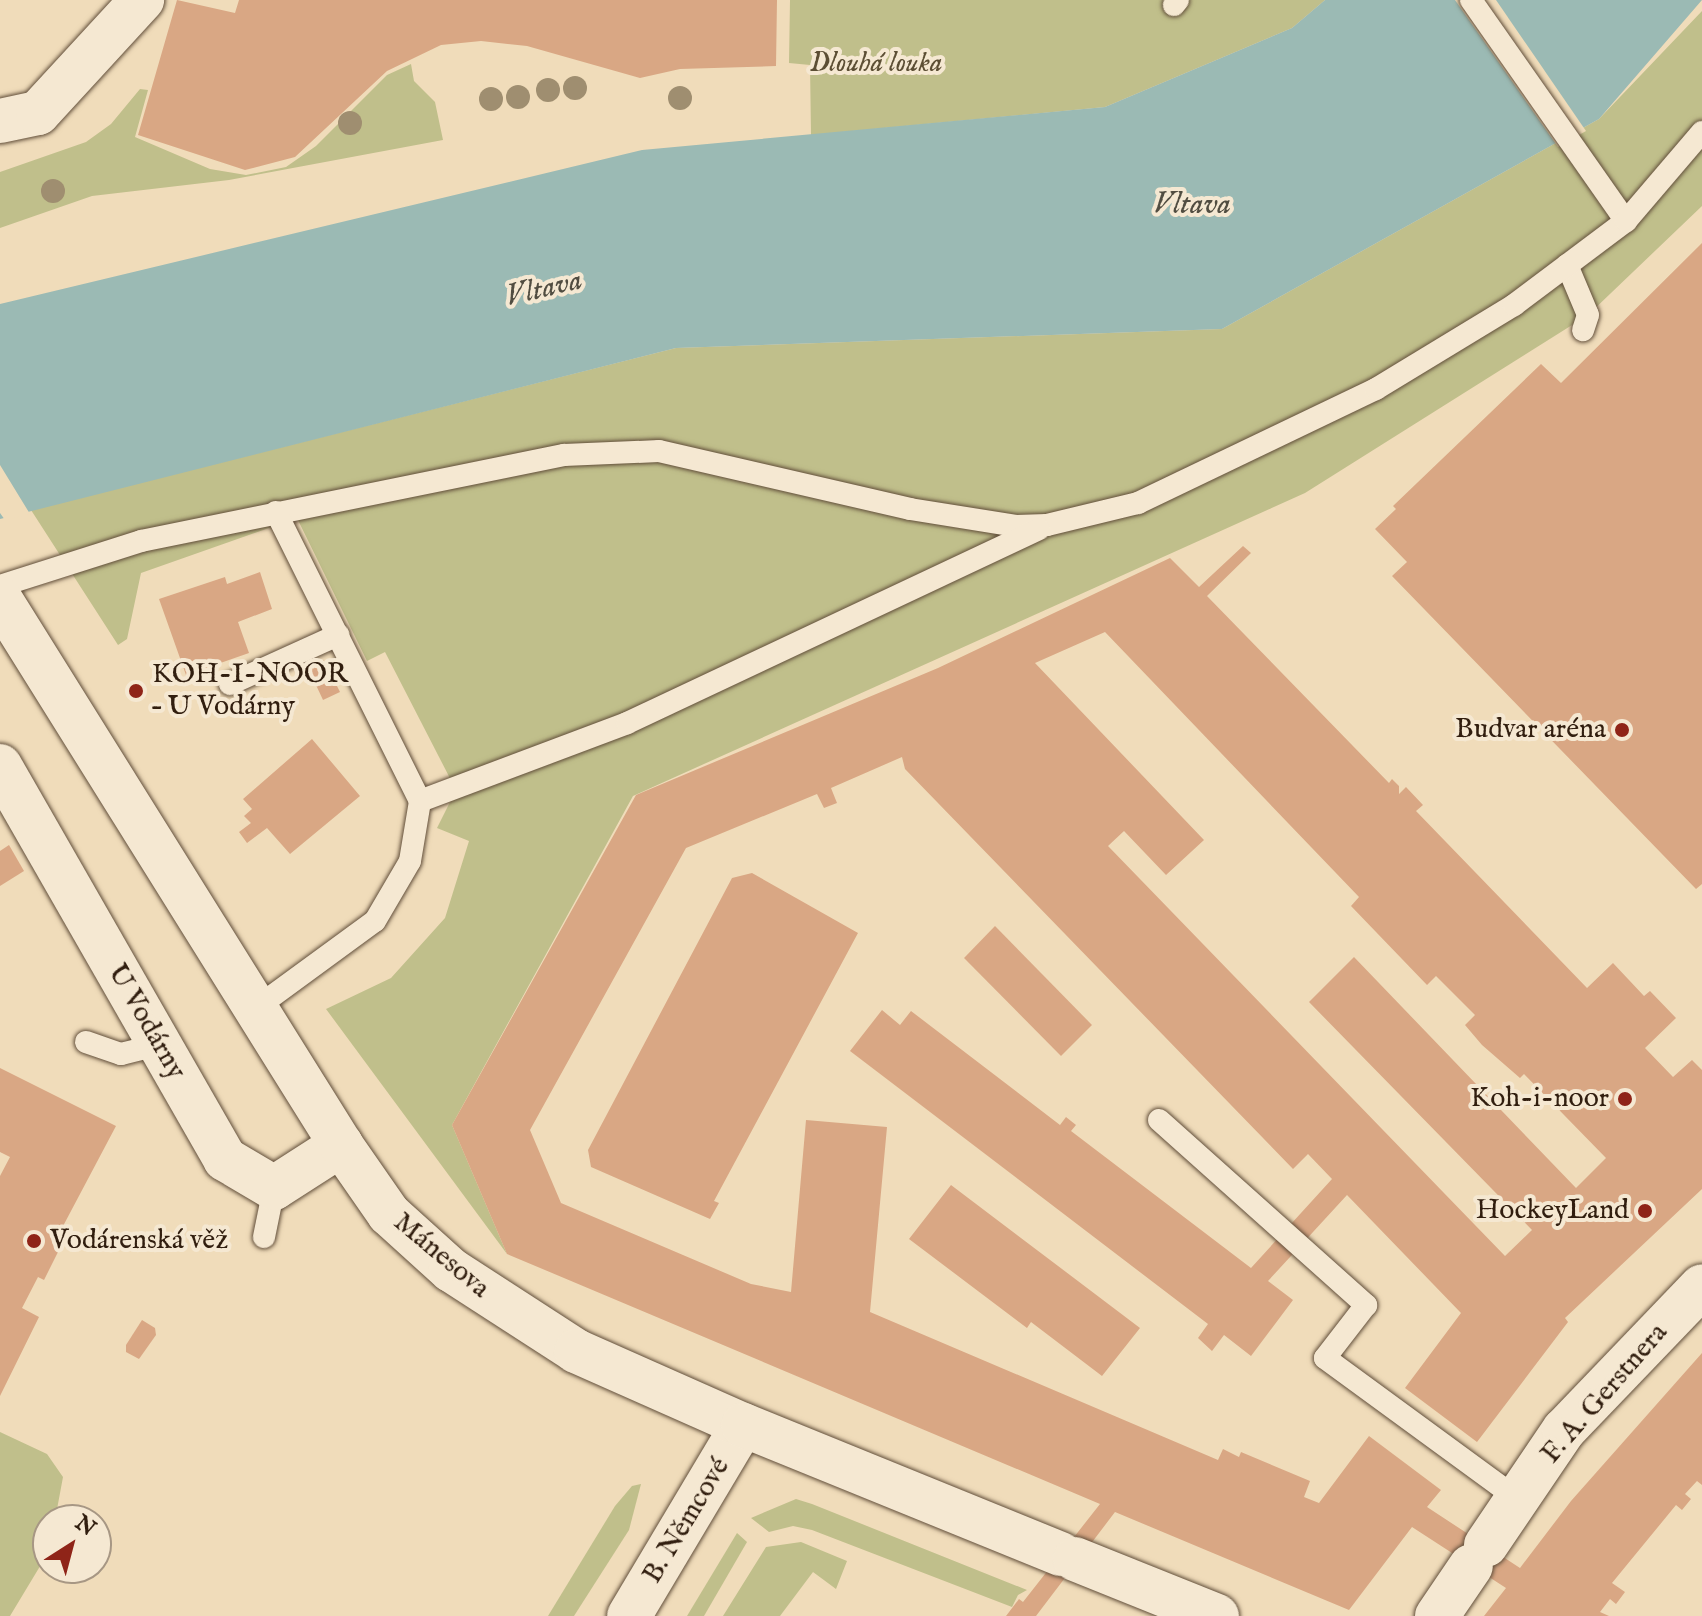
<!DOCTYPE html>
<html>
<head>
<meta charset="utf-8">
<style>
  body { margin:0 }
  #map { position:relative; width:1702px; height:1616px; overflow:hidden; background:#f0dcba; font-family:"IM FELL English",serif }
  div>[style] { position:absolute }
  .green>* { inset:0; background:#c0bf8b }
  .water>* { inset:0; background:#9bbab4 }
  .pier>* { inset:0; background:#f0dcba }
  .building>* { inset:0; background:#d9a784 }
  .roads { filter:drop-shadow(0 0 2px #614e3a) drop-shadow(0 0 2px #614e3a) }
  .service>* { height:22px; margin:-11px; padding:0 11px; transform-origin:11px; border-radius:11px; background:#f5e8d2 }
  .minor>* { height:44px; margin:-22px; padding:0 22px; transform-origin:22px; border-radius:22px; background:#f5e8d2 }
  .tertiary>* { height:44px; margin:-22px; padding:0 22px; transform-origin:22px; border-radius:22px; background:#f5e8d2 }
  .secondary>* { height:44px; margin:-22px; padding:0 22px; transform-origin:22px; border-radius:22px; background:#f5e8d2 }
  .trees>* { width:24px; height:24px; margin:-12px; border-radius:50%; background:#9f8e70 }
  .dots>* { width:22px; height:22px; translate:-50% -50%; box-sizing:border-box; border:4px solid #f5e8d2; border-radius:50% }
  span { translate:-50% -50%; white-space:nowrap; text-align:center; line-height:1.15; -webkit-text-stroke:8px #f5e8d2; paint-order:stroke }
  .park-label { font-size:28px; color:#5c4e34; font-style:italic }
  .poi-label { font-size:28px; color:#311e0f }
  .left { translate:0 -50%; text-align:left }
  .right { translate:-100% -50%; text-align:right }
  .street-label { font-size:28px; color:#311e0f }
  .water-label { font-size:30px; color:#514d41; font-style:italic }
  .north { position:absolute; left:32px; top:1504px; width:80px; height:80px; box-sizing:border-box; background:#f5e8d2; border:2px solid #a79784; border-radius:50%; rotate:36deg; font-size:22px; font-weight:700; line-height:32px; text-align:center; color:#311e0f }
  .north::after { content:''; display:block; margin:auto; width:28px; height:36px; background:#8f2418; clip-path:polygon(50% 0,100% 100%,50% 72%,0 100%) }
</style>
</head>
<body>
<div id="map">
  <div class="green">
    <i style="clip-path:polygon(790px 0,1325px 0,1292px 28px,1105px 107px,811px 135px,810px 65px,789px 63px)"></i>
    <i style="clip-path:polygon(1702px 11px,1702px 206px,1588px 315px,1305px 493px,633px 796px,452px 1125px,507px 1254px,326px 1009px,391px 978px,445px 918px,469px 841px,437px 828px,456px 790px,385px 652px,367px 661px,297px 518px,141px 573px,127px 639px,118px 645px,31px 510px,676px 348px,1222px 329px,1599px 119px)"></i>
    <i style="clip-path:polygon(411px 64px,414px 81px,435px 102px,443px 140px,229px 180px,92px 196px,0 228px,0 172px,86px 142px,111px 124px,140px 89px,148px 90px,135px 137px,210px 169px,246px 175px,286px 167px,316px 146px,387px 75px)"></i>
    <i style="clip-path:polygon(0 1432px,47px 1454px,63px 1477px,55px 1520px,48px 1520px,48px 1553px,10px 1616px,0 1616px)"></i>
    <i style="clip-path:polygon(641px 1484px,629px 1530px,574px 1616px,548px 1616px,615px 1506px,632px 1486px)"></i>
    <i style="clip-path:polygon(796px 1499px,812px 1504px,1027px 1590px,1018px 1595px,1012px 1607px,812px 1530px,793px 1526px,769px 1532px,751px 1518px)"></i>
    <i style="clip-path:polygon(737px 1533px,747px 1542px,704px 1616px,687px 1616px)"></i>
    <i style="clip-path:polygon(801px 1542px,847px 1561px,836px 1589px,813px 1572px,780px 1616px,723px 1616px,766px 1547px)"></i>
  </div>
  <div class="water">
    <i style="clip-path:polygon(1325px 0,1702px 0,1599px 119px,1222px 329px,676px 348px,0 519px,0 304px,642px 150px,1105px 107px,1292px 28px)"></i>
  </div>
  <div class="pier">
    <i style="clip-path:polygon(1455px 0,1496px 0,1586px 131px,1558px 147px)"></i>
    <i style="clip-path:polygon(0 465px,30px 514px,31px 514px,5px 520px,0 513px)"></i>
  </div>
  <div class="building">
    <i style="clip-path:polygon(177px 0,235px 13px,239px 0,777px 0,776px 66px,680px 69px,640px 78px,527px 46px,481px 41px,441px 45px,387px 71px,295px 157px,245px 170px,138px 135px)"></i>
    <i style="clip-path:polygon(1702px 243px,1702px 884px,1696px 889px,1392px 576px,1407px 562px,1375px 529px,1396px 509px,1393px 506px,1541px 364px,1561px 383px)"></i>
    <i style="clip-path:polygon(evenodd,1243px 546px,1251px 553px,1207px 596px,1389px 783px,1392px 779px,1399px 786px,1399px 794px,1406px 787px,1423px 805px,1416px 811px,1587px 988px,1613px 963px,1644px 996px,1650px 991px,1676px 1018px,1645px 1048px,1673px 1077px,1692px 1060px,1702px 1070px,1702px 1189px,1565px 1318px,1568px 1322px,1477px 1442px,1405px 1388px,1461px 1313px,1347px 1195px,1268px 1281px,1293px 1300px,1251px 1356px,1224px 1335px,1212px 1351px,1198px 1338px,1208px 1324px,850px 1051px,882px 1010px,900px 1025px,911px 1011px,1060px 1125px,1066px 1117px,1076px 1125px,1071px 1131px,1251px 1268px,1332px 1179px,1308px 1154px,1293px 1169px,905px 769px,902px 757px,831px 788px,837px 803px,824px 808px,817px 794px,686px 848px,530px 1130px,561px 1203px,751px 1284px,791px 1292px,806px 1120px,887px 1127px,870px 1312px,1218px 1460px,1223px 1449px,1239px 1457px,1241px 1452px,1310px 1481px,1304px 1497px,1319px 1503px,1369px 1436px,1441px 1490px,1427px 1507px,1520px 1568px,1571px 1501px,1702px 1353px,1702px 1485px,1697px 1481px,1685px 1494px,1691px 1499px,1682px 1510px,1676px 1505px,1612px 1583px,1625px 1592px,1616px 1604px,1610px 1599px,1600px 1612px,1609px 1616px,1484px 1616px,1506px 1588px,1412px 1527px,1349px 1610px,1115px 1512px,1036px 1616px,1006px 1616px,1019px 1599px,1023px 1602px,1100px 1504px,507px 1254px,452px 1125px,636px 795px,938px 668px,1170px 558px,1199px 587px,1243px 546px,1105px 632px,1359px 897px,1351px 906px,1427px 985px,1436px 976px,1475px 1015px,1465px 1025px,1482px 1045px,1520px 1078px,1524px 1074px,1606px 1158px,1576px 1188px,1354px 957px,1309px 1002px,1532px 1230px,1505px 1256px,1108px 846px,1124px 831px,1166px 875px,1204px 840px,1035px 663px,1105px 632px)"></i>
    <i style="clip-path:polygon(260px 572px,272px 609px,238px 622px,249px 653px,186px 675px,159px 599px,225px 577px,227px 584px)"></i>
    <i style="clip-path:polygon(324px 660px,340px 692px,323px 700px,308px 668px)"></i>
    <i style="clip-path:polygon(312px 739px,360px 796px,290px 854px,267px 828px,247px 843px,239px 832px,251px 823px,244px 816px,252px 809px,243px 799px)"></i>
    <i style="clip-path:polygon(9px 845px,24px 871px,0 886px,0 851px)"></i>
    <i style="clip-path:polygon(752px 873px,858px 933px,714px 1201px,719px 1203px,710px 1219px,591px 1167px,588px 1150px,732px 878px)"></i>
    <i style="clip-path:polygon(995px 926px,1092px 1025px,1061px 1056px,964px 958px)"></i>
    <i style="clip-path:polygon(0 1068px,116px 1126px,62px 1228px,68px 1232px,44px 1280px,38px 1277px,22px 1308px,39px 1317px,0 1396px,0 1176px,10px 1157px,0 1152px)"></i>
    <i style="clip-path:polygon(951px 1185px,1140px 1328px,1102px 1376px,1031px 1322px,1027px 1328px,909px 1239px)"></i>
    <i style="clip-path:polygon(142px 1320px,155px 1328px,156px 1335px,139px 1359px,126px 1352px,126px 1345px)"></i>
  </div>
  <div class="roads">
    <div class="service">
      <i style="left:1471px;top:0;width:270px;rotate:55deg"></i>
      <i style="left:1174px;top:5px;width:6px;rotate:-51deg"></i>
      <i style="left:1567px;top:265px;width:54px;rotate:67.2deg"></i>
      <i style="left:1588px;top:315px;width:16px;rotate:108deg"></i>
      <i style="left:0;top:586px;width:148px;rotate:-17.7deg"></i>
      <i style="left:141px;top:541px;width:432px;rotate:-11.5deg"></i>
      <i style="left:564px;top:455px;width:95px;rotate:-2.4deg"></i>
      <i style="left:659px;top:451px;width:258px;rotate:13deg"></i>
      <i style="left:910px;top:509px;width:107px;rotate:9.1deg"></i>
      <i style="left:1016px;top:526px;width:31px;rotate:-2deg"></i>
      <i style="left:1047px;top:525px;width:94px;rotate:-13.6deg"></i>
      <i style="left:1138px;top:503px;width:264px;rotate:-25.6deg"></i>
      <i style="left:1376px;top:389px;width:162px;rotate:-31.3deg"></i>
      <i style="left:1514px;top:305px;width:140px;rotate:-36.9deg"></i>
      <i style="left:1626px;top:221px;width:117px;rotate:-49.5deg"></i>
      <i style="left:230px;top:684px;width:119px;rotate:-24.4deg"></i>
      <i style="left:420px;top:801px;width:221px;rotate:-20.6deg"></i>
      <i style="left:627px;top:723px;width:455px;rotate:-25.2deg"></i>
      <i style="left:256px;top:1008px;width:147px;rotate:-36.2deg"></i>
      <i style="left:375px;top:921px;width:69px;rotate:-59.7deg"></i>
      <i style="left:410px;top:861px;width:61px;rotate:-80.5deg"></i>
      <i style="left:420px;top:801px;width:323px;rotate:-116.5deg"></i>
      <i style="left:86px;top:1042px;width:37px;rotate:19deg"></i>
      <i style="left:121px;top:1054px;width:38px;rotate:-14deg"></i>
      <i style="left:1159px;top:1120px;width:278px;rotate:41.8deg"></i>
      <i style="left:1366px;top:1305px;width:67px;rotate:127.7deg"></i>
      <i style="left:1325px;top:1358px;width:239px;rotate:36.2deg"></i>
      <i style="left:264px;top:1237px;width:50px;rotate:-78.5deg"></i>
    </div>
    <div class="minor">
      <i style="left:0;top:121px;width:39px;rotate:-12deg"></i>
      <i style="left:38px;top:113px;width:154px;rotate:-47.4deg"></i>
      <i style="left:0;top:766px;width:453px;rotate:60.2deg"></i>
      <i style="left:225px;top:1159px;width:57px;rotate:30.6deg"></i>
      <i style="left:274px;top:1188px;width:80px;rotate:-32.7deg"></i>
      <i style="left:629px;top:1616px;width:222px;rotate:-59.2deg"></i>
    </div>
    <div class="tertiary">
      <i style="left:1486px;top:1545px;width:139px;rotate:-55.9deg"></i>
      <i style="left:1564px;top:1430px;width:199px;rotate:-46.2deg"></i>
      <i style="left:1437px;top:1616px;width:60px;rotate:-55.8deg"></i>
    </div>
    <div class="secondary">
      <i style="left:0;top:599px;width:644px;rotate:58.01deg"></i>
      <i style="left:341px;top:1145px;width:84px;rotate:55.2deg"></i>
      <i style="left:389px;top:1214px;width:84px;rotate:42.1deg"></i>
      <i style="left:451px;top:1270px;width:149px;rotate:32.9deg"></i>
      <i style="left:576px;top:1351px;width:183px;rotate:23.9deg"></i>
      <i style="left:743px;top:1425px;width:343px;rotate:22.1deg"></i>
      <i style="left:1075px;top:1559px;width:153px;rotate:21.9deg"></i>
    </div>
  </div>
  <div class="trees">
    <i style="left:575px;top:88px"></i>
    <i style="left:548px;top:90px"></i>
    <i style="left:518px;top:97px"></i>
    <i style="left:680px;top:98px"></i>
    <i style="left:491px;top:99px"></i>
    <i style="left:350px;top:123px"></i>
    <i style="left:53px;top:191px"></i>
  </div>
  <div class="dots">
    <i style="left:136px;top:691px;background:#8f2418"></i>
    <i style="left:1622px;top:730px;background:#8f2418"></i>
    <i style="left:1625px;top:1099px;background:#8f2418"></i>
    <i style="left:1645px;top:1211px;background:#8f2418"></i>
    <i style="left:34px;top:1241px;background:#8f2418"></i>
  </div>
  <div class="park-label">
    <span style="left:876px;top:64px">Dlouhá louka</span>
  </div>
  <div class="poi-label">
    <span class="left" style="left:152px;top:691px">KOH-I-NOOR<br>– U Vodárny</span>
    <span class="right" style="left:1606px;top:730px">Budvar aréna</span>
    <span class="right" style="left:1609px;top:1099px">Koh-i-noor</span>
    <span class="right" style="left:1629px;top:1211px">HockeyLand</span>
    <span class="left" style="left:50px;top:1241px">Vodárenská věž</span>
  </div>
  <div class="street-label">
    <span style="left:146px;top:1022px;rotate:60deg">U Vodárny</span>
    <span style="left:441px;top:1256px;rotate:40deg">Mánesova</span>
    <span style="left:1605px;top:1394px;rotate:-49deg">F. A. Gerstnera</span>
    <span style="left:687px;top:1521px;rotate:-59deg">B. Němcové</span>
  </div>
  <div class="water-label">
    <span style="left:1192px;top:205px">Vltava</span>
    <span style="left:544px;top:289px;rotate:-13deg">Vltava</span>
  </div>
  <div class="north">N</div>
</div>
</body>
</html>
